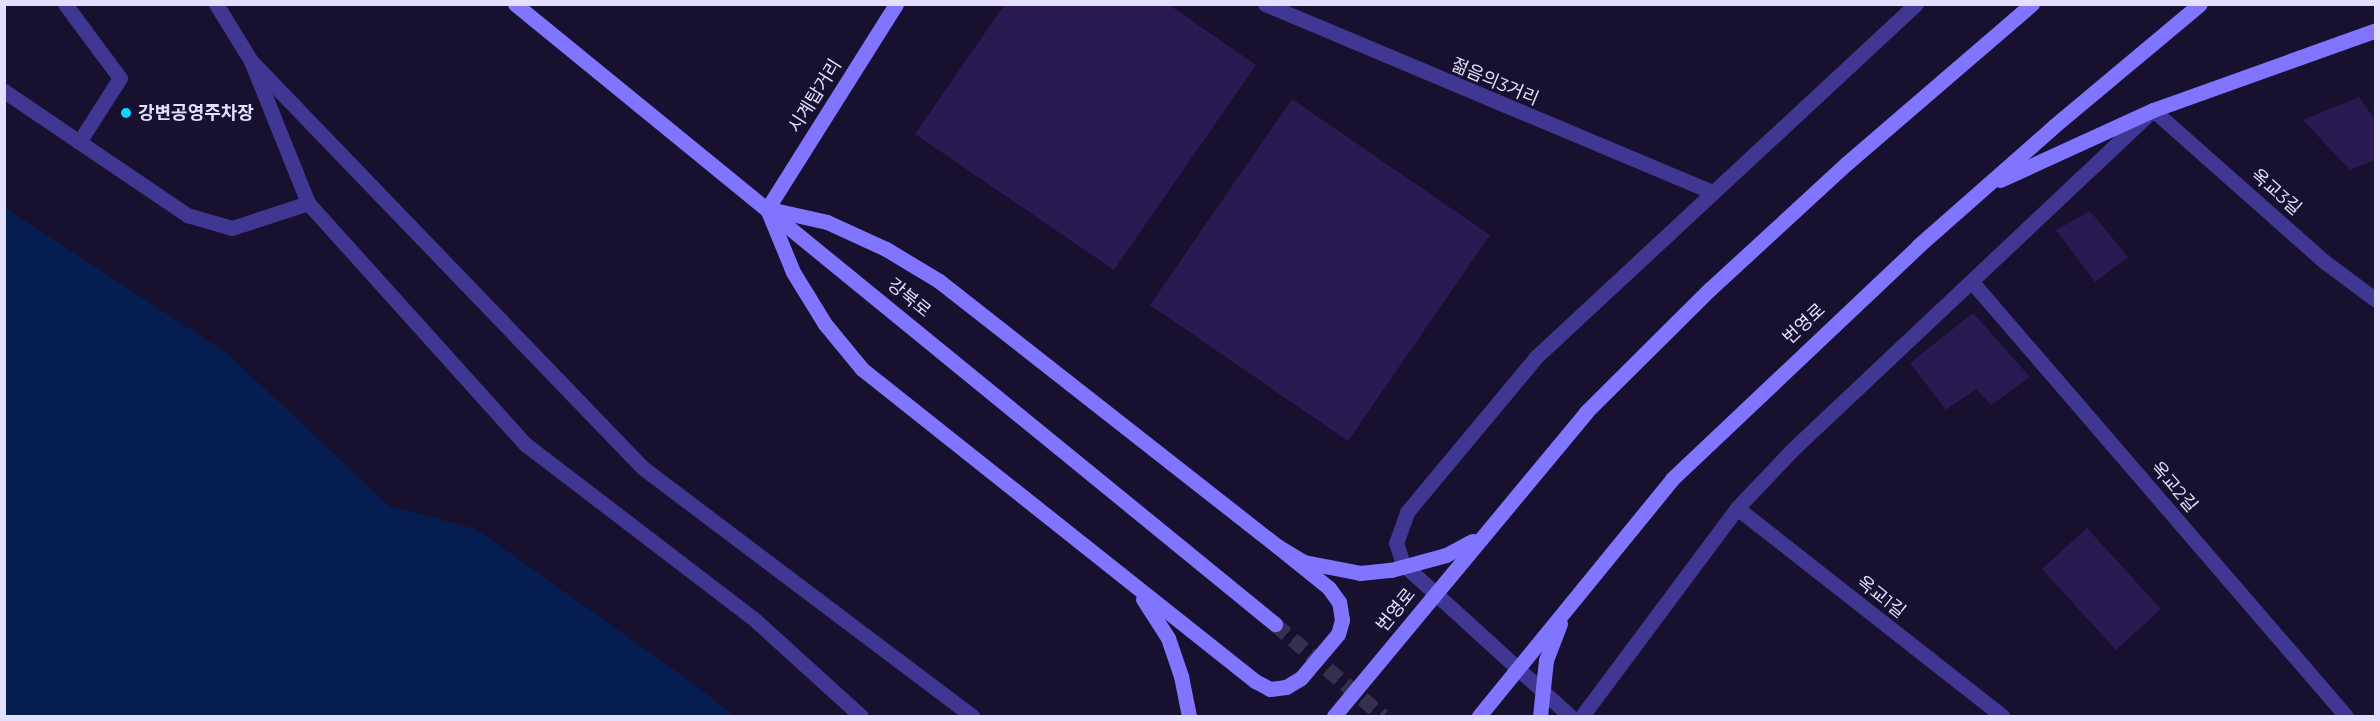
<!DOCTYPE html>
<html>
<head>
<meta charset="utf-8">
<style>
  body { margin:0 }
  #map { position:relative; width:2380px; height:721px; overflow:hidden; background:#17102f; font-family:Montserrat,"Noto Sans KR",sans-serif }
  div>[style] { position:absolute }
  .water>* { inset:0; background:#061d52 }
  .building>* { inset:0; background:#291a52 }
  .secondary-tunnel>* { height:15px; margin-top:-7.5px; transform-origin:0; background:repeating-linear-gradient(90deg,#362f4e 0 15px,transparent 0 23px) }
  .lane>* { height:15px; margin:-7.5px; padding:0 7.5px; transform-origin:7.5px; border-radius:7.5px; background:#403792 }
  .street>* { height:15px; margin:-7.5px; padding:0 7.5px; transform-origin:7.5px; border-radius:7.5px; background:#403792 }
  .secondary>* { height:15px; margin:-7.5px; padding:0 7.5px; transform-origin:7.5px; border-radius:7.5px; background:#8175ff }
  .dots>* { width:16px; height:16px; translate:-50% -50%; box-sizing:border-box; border:3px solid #17102f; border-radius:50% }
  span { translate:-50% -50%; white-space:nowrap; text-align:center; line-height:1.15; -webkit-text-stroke:5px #17102f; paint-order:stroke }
  .street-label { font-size:18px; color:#e4deff }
  .poi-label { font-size:18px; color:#e4deff; font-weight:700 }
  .left { translate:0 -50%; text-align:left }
  .frame { position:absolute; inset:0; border:6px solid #e4deff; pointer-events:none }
</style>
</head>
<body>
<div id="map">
  <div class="water">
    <i style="clip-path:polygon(4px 207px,228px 354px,389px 506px,476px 529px,695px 685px,734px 716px,5px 716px)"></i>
  </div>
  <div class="building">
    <i style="clip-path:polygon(1005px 4px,1168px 4px,1256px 65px,1114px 270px,915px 134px)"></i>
    <i style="clip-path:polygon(2359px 97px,2376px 121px,2376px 160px,2350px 170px,2303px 120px)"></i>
    <i style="clip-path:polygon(1292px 99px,1490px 235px,1348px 441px,1150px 305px)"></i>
    <i style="clip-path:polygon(2090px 211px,2128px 257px,2095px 282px,2056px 230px)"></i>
    <i style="clip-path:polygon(1973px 313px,2030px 377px,1991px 405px,1976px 389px,1946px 410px,1910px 363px)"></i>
    <i style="clip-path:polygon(2087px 528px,2161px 609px,2116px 650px,2042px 569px)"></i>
  </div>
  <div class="secondary-tunnel">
    <i style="left:1275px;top:624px;width:142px;rotate:40.4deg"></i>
  </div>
  <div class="lane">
    <i style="left:65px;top:4px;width:92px;rotate:53.4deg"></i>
    <i style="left:120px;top:78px;width:76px;rotate:122.6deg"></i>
    <i style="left:1265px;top:4px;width:485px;rotate:22.8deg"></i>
    <i style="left:4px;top:91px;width:221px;rotate:34.1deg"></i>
    <i style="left:187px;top:215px;width:47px;rotate:16.1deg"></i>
    <i style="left:232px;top:228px;width:80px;rotate:-18.2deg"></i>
  </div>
  <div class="street">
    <i style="left:216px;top:4px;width:67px;rotate:58.4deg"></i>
    <i style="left:251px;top:61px;width:153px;rotate:68.1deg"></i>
    <i style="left:308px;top:203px;width:324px;rotate:48deg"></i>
    <i style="left:525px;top:444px;width:290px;rotate:37.4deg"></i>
    <i style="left:755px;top:620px;width:143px;rotate:42.2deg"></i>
    <i style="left:251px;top:61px;width:565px;rotate:46.08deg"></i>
    <i style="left:643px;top:468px;width:412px;rotate:37deg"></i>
    <i style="left:1972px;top:282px;width:573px;rotate:49.25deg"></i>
    <i style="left:1737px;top:508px;width:337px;rotate:38.1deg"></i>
    <i style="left:1570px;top:716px;width:226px;rotate:-137.7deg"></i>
    <i style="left:1403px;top:564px;width:22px;rotate:-108deg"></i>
    <i style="left:1396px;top:543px;width:33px;rotate:-70deg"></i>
    <i style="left:1407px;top:512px;width:202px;rotate:-50.2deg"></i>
    <i style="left:1536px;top:357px;width:519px;rotate:-42.89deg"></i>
    <i style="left:1582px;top:716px;width:259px;rotate:-53.3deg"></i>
    <i style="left:1737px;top:508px;width:81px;rotate:-46.5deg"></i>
    <i style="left:1793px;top:449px;width:494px;rotate:-43.3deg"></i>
    <i style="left:2153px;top:110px;width:230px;rotate:41.5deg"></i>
    <i style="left:2325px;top:262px;width:64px;rotate:36.7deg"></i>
  </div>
  <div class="secondary">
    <i style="left:515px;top:4px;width:981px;rotate:39.21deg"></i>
    <i style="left:2000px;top:180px;width:168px;rotate:-24.6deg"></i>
    <i style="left:2153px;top:110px;width:237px;rotate:-19.7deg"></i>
    <i style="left:767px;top:209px;width:242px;rotate:-57.8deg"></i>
    <i style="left:769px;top:209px;width:59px;rotate:12.6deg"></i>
    <i style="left:827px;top:222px;width:65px;rotate:24.6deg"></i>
    <i style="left:886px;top:249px;width:62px;rotate:31.1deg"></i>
    <i style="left:939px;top:281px;width:429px;rotate:38.1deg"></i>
    <i style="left:1277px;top:546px;width:31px;rotate:31deg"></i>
    <i style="left:1304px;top:562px;width:57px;rotate:11.1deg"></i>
    <i style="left:1360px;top:573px;width:31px;rotate:-6deg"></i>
    <i style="left:1391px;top:570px;width:57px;rotate:-15.3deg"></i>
    <i style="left:1446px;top:555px;width:30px;rotate:-28deg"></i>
    <i style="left:768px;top:211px;width:66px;rotate:67.7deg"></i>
    <i style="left:793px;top:272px;width:61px;rotate:58.4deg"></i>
    <i style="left:825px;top:324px;width:58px;rotate:50.6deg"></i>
    <i style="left:862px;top:369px;width:502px;rotate:38.45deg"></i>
    <i style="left:1255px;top:681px;width:17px;rotate:28deg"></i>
    <i style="left:1270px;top:689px;width:16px;rotate:-7deg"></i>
    <i style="left:1286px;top:687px;width:17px;rotate:-31deg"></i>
    <i style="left:1301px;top:678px;width:57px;rotate:-49.9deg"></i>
    <i style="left:1338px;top:634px;width:15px;rotate:-74deg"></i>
    <i style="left:1342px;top:620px;width:18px;rotate:-99deg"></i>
    <i style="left:1339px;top:602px;width:17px;rotate:-126deg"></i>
    <i style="left:1329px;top:588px;width:67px;rotate:-141.1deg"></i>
    <i style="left:1143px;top:599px;width:46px;rotate:57.3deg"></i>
    <i style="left:1168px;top:638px;width:40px;rotate:71.1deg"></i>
    <i style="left:1181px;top:676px;width:41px;rotate:78.7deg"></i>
    <i style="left:1334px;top:716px;width:395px;rotate:-50.3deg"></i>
    <i style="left:1586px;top:412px;width:175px;rotate:-44.8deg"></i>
    <i style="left:1710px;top:289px;width:186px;rotate:-42.6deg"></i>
    <i style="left:1847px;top:163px;width:244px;rotate:-40.7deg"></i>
    <i style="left:1479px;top:716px;width:306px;rotate:-50.8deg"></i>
    <i style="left:1672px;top:479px;width:339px;rotate:-43.4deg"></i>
    <i style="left:1918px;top:246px;width:181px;rotate:-41.4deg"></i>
    <i style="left:2054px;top:126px;width:190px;rotate:-39.9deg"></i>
    <i style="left:1540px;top:716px;width:56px;rotate:-83.9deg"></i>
    <i style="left:1546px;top:660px;width:39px;rotate:-69deg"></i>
  </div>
  <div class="dots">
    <i style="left:126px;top:113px;background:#0ad7ff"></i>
  </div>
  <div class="street-label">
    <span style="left:1495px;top:82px;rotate:23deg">젊음의3거리</span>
    <span style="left:815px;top:96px;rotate:-58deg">시계탑거리</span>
    <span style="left:2276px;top:192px;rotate:41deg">옥교3길</span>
    <span style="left:909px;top:298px;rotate:39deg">강북로</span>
    <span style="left:1804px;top:324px;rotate:-43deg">번영로</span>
    <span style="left:2174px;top:487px;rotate:49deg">옥교2길</span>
    <span style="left:1881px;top:597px;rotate:38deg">옥교1길</span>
    <span style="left:1396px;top:610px;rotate:-51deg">번영로</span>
  </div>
  <div class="poi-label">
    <span class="left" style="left:138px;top:113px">강변공영주차장</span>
  </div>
  <div class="frame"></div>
</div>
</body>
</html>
